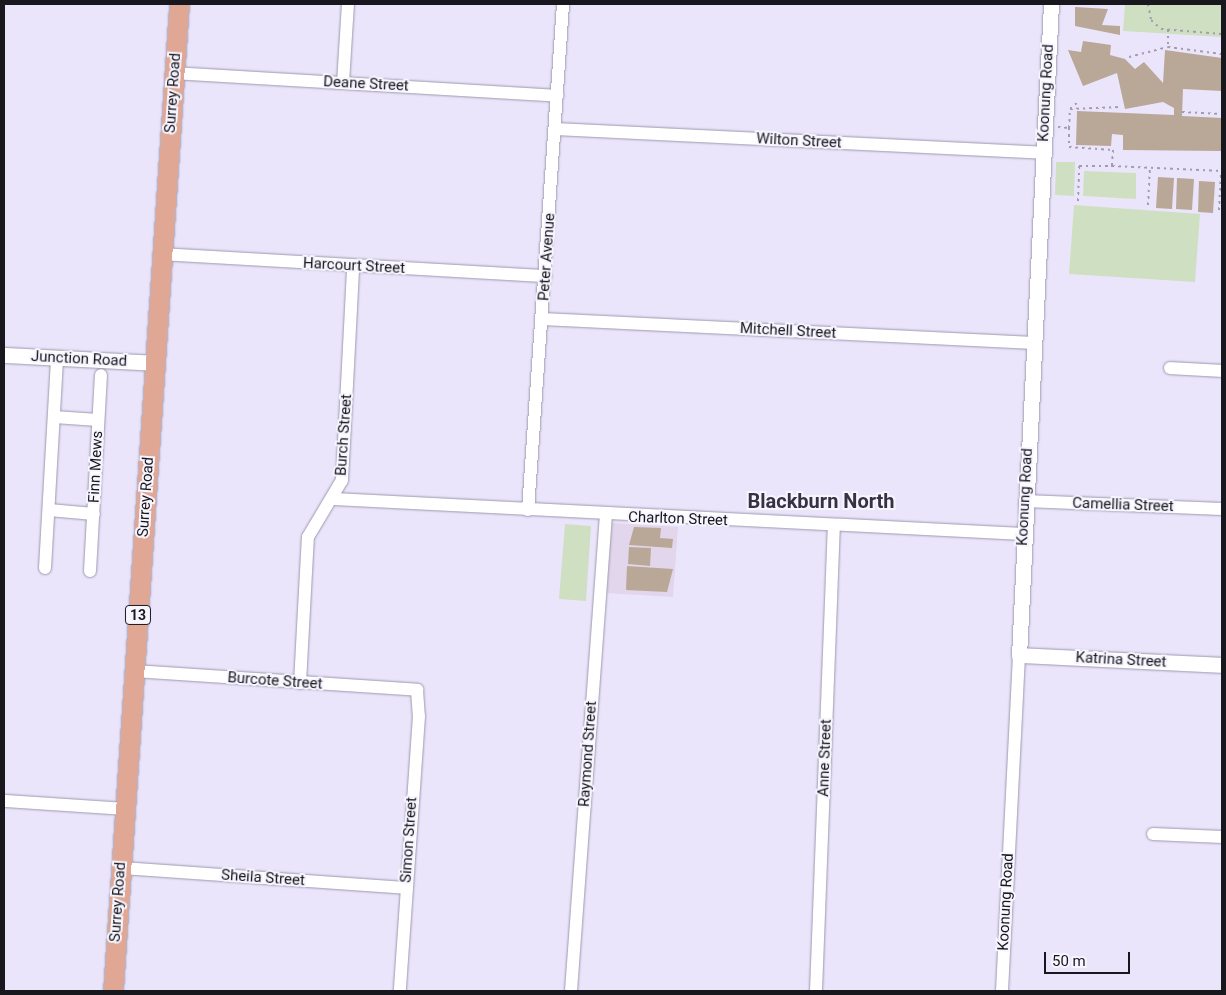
<!DOCTYPE html>
<html>
<head>
<meta charset="utf-8">
<style>
  body { margin:0 }
  #map { position:relative; width:1226px; height:995px; overflow:hidden; background:#ebe5fc; font-family:Roboto,sans-serif }
  div>[style] { position:absolute }
  .commercial>* { inset:0; background:#e1d6eb }
  .green>* { inset:0; background:#cfe0c2 }
  .building>* { inset:0; background:#b9a797 }
  .path>* { height:2px; margin-top:-1px; transform-origin:0; background:repeating-linear-gradient(90deg,#a29dae 0 2.5px,transparent 0 6.5px) }
  .roads { filter:drop-shadow(0 0 1px #9e98ad) drop-shadow(0 0 1px #9e98ad) }
  .minor>* { height:12px; margin:-6px; padding:0 6px; transform-origin:6px; border-radius:6px; background:#fff }
  .tertiary>* { height:15px; margin:-7.5px; padding:0 7.5px; transform-origin:7.5px; border-radius:7.5px; background:#fff }
  .primary>* { height:19px; margin:-9.5px; padding:0 9.5px; transform-origin:9.5px; border-radius:9.5px; background:#e1a795 }
  span { translate:-50% -50%; white-space:nowrap; text-align:center; line-height:1.15; -webkit-text-stroke:4px #f7f5fe; paint-order:stroke }
  .shield-label span { padding:1px 4px; background:#f7f5fe; border:1px solid; border-radius:4px; -webkit-text-stroke-width:0 }
  .shield-label { font-size:14px; color:#19171e; font-weight:700 }
  .street-label { font-size:15px; color:#19171e }
  .district-label { font-size:20px; color:#363243; font-weight:700 }
  .frame { position:absolute; inset:0; border:5px solid #19171e; pointer-events:none }
  .scale { position:absolute; left:1044px; top:952px; width:86px; height:22px; box-sizing:border-box; border:2px solid #19171e; border-top:0; padding-left:6px; font-size:15px; line-height:18px; white-space:nowrap; color:#19171e; -webkit-text-stroke:4px #f7f5fe; paint-order:stroke }
</style>
</head>
<body>
<div id="map">
  <div class="commercial">
    <i style="clip-path:polygon(611px 523px,678px 527px,673px 597px,607px 593px)"></i>
  </div>
  <div class="green">
    <i style="clip-path:polygon(1125px 4px,1222px 4px,1222px 37px,1123px 31px)"></i>
    <i style="clip-path:polygon(1056px 162px,1075px 162px,1074px 196px,1055px 195px)"></i>
    <i style="clip-path:polygon(1084px 171px,1136px 173px,1136px 199px,1083px 196px)"></i>
    <i style="clip-path:polygon(1074px 205px,1200px 214px,1195px 282px,1069px 274px)"></i>
    <i style="clip-path:polygon(565px 524px,591px 526px,586px 601px,559px 599px)"></i>
  </div>
  <div class="building">
    <i style="clip-path:polygon(1075px 7px,1108px 9px,1102px 25px,1120px 26px,1120px 35px,1075px 26px)"></i>
    <i style="clip-path:polygon(1083px 41px,1111px 45px,1110px 55px,1125px 59px,1135px 69px,1144px 62px,1163px 83px,1165px 50px,1222px 58px,1222px 91px,1183px 89px,1182px 116px,1222px 118px,1222px 151px,1123px 150px,1123px 135px,1112px 134px,1111px 146px,1076px 145px,1077px 111px,1174px 115px,1174px 108px,1163px 102px,1125px 109px,1117px 73px,1083px 86px,1068px 50px,1081px 52px)"></i>
    <i style="clip-path:polygon(1158px 177px,1174px 178px,1172px 209px,1156px 208px)"></i>
    <i style="clip-path:polygon(1177px 178px,1194px 179px,1192px 210px,1176px 209px)"></i>
    <i style="clip-path:polygon(1199px 181px,1215px 182px,1213px 213px,1198px 212px)"></i>
    <i style="clip-path:polygon(634px 527px,661px 528px,660px 538px,673px 539px,672px 548px,629px 545px)"></i>
    <i style="clip-path:polygon(629px 547px,651px 548px,650px 566px,628px 564px)"></i>
    <i style="clip-path:polygon(627px 566px,673px 569px,667px 592px,626px 590px)"></i>
  </div>
  <div class="path">
    <i style="left:1148px;top:4px;width:16px;rotate:79deg"></i>
    <i style="left:1151px;top:20px;width:13px;rotate:42deg"></i>
    <i style="left:1161px;top:29px;width:61px;rotate:4.7deg"></i>
    <i style="left:1168px;top:29px;width:18px;rotate:90deg"></i>
    <i style="left:1168px;top:47px;width:54px;rotate:7.4deg"></i>
    <i style="left:1129px;top:57px;width:40px;rotate:-14.4deg"></i>
    <i style="left:1070px;top:109px;width:50px;rotate:-2.3deg"></i>
    <i style="left:1182px;top:112px;width:40px;rotate:2.9deg"></i>
    <i style="left:1058px;top:127px;width:11px;rotate:5deg"></i>
    <i style="left:1069px;top:128px;width:19px;rotate:90deg"></i>
    <i style="left:1069px;top:147px;width:44px;rotate:3.9deg"></i>
    <i style="left:1113px;top:150px;width:16px;rotate:94deg"></i>
    <i style="left:1112px;top:166px;width:110px;rotate:2.6deg"></i>
    <i style="left:1069px;top:128px;width:19px;rotate:-87deg"></i>
    <i style="left:1070px;top:109px;width:9px;rotate:-41deg"></i>
    <i style="left:1078px;top:201px;width:35px;rotate:-88deg"></i>
    <i style="left:1079px;top:166px;width:33px"></i>
    <i style="left:1148px;top:205px;width:36px;rotate:-87deg"></i>
    <i style="left:1219px;top:210px;width:39px;rotate:-87deg"></i>
  </div>
  <div class="roads">
    <div class="minor">
      <i style="left:174px;top:73px;width:384px;rotate:3.4deg"></i>
      <i style="left:343px;top:83px;width:79px;rotate:-86.4deg"></i>
      <i style="left:556px;top:129px;width:487px;rotate:2.8deg"></i>
      <i style="left:162px;top:254px;width:384px;rotate:3.3deg"></i>
      <i style="left:543px;top:319px;width:491px;rotate:2.8deg"></i>
      <i style="left:1170px;top:368px;width:52px;rotate:3.3deg"></i>
      <i style="left:54px;top:417px;width:44px;rotate:3.9deg"></i>
      <i style="left:334px;top:499px;width:690px;rotate:2.91deg"></i>
      <i style="left:1025px;top:501px;width:197px;rotate:2.3deg"></i>
      <i style="left:49px;top:510px;width:45px;rotate:5.1deg"></i>
      <i style="left:528px;top:510px;width:507px;rotate:-86.04deg"></i>
      <i style="left:45px;top:568px;width:210px;rotate:-86.7deg"></i>
      <i style="left:90px;top:571px;width:196px;rotate:-86.8deg"></i>
      <i style="left:134px;top:671px;width:284px;rotate:3.8deg"></i>
      <i style="left:417px;top:690px;width:26px;rotate:86deg"></i>
      <i style="left:419px;top:716px;width:276px;rotate:94deg"></i>
      <i style="left:300px;top:683px;width:146px;rotate:-86.9deg"></i>
      <i style="left:308px;top:537px;width:66px;rotate:-59.2deg"></i>
      <i style="left:342px;top:480px;width:213px;rotate:-87deg"></i>
      <i style="left:4px;top:801px;width:120px;rotate:3.8deg"></i>
      <i style="left:1153px;top:834px;width:69px;rotate:2.5deg"></i>
      <i style="left:121px;top:868px;width:286px;rotate:4deg"></i>
      <i style="left:571px;top:991px;width:476px;rotate:-85.8deg"></i>
      <i style="left:816px;top:991px;width:466px;rotate:-87.8deg"></i>
      <i style="left:1002px;top:991px;width:336px;rotate:-87.1deg"></i>
    </div>
    <div class="tertiary">
      <i style="left:1051px;top:4px;width:652px;rotate:92.81deg"></i>
      <i style="left:1019px;top:655px;width:203px;rotate:2.8deg"></i>
      <i style="left:4px;top:355px;width:151px;rotate:3deg"></i>
    </div>
    <div class="primary">
      <i style="left:113px;top:991px;width:989px;rotate:-86.17deg"></i>
    </div>
  </div>
  <div class="shield-label">
    <span style="left:138px;top:615px">13</span>
  </div>
  <div class="street-label">
    <span style="left:366px;top:84px;rotate:3deg">Deane Street</span>
    <span style="left:173px;top:93px;rotate:-86deg">Surrey Road</span>
    <span style="left:1046px;top:93px;rotate:-87deg">Koonung Road</span>
    <span style="left:799px;top:141px;rotate:3deg">Wilton Street</span>
    <span style="left:547px;top:257px;rotate:-86deg">Peter Avenue</span>
    <span style="left:354px;top:266px;rotate:3deg">Harcourt Street</span>
    <span style="left:788px;top:331px;rotate:3deg">Mitchell Street</span>
    <span style="left:79px;top:359px;rotate:3deg">Junction Road</span>
    <span style="left:344px;top:435px;rotate:-86deg">Burch Street</span>
    <span style="left:96px;top:467px;rotate:-87deg">Finn Mews</span>
    <span style="left:146px;top:497px;rotate:-86deg">Surrey Road</span>
    <span style="left:1025px;top:497px;rotate:-87deg">Koonung Road</span>
    <span style="left:1123px;top:505px;rotate:2deg">Camellia Street</span>
    <span style="left:678px;top:519px;rotate:2deg">Charlton Street</span>
    <span style="left:1121px;top:660px;rotate:3deg">Katrina Street</span>
    <span style="left:275px;top:681px;rotate:4deg">Burcote Street</span>
    <span style="left:588px;top:754px;rotate:-86deg">Raymond Street</span>
    <span style="left:825px;top:758px;rotate:-88deg">Anne Street</span>
    <span style="left:409px;top:840px;rotate:-86deg">Simon Street</span>
    <span style="left:263px;top:878px;rotate:4deg">Sheila Street</span>
    <span style="left:118px;top:902px;rotate:-86deg">Surrey Road</span>
    <span style="left:1006px;top:902px;rotate:-87deg">Koonung Road</span>
  </div>
  <div class="district-label">
    <span style="left:821px;top:501px">Blackburn North</span>
  </div>
  <div class="frame"></div>
  <div class="scale">50 m</div>
</div>
</body>
</html>
